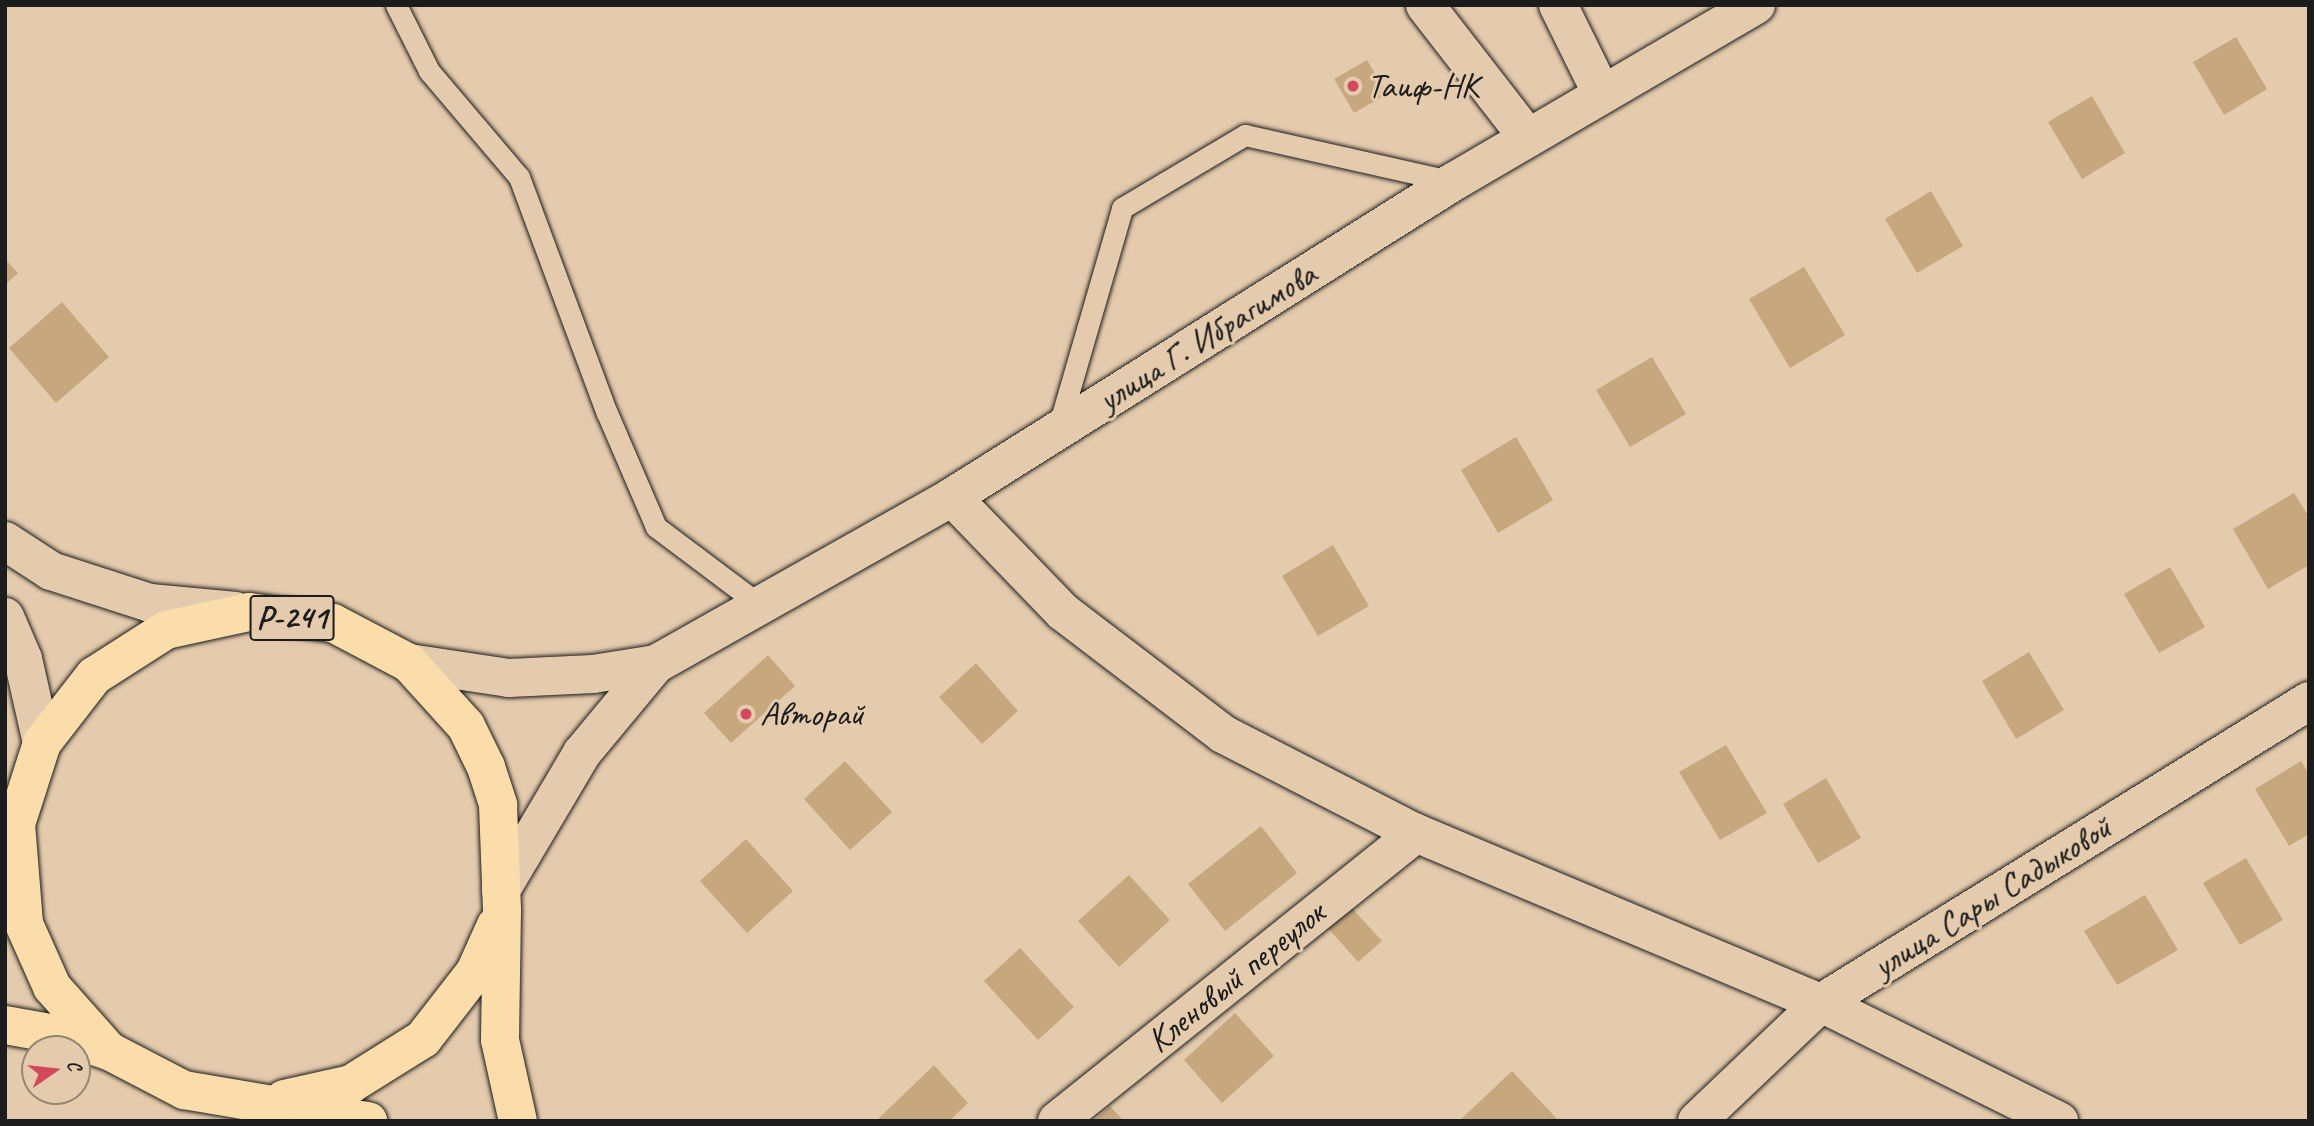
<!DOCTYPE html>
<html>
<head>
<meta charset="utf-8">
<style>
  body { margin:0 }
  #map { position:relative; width:2314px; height:1126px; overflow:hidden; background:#e5cbad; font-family:Caveat,sans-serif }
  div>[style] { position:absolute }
  .building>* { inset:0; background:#c7a87e }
  .roads { filter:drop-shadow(0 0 2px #1c1c1c) drop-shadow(0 0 2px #1c1c1c) }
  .service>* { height:21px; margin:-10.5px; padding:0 10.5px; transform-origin:10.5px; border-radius:10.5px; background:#e5cbad }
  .minor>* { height:38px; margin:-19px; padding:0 19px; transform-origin:19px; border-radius:19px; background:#e5cbad }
  .tertiary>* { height:38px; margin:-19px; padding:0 19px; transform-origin:19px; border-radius:19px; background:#e5cbad }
  .secondary>* { height:38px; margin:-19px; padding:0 19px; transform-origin:19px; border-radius:19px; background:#e5cbad }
  .trunk>* { height:38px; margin:-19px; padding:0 19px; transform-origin:19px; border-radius:19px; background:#fbddab }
  .dots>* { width:19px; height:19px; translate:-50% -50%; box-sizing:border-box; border:4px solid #e5cbad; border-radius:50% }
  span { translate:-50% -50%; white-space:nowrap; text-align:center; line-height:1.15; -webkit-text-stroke:6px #e5cbad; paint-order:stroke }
  .shield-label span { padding:2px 5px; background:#e5cbad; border:2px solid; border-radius:5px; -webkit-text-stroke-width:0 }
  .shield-label { font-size:33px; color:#1c1c1c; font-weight:700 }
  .poi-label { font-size:35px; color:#1c1c1c }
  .left { translate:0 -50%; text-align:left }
  .street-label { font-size:35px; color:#1c1c1c }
  .frame { position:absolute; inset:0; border:7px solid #1c1c1c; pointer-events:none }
  .north { position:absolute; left:21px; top:1035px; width:70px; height:70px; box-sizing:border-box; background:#e5cbad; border:2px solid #958573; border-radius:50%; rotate:76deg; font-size:19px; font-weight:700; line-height:28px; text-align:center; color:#1c1c1c }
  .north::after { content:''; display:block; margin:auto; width:24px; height:32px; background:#d1495b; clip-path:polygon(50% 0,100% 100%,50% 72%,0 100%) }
</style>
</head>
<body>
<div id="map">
  <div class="building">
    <i style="clip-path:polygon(2236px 37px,2267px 89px,2224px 115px,2193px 62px)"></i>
    <i style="clip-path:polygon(1367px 60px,1387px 94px,1354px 113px,1334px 79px)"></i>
    <i style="clip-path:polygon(2092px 96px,2125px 153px,2082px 179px,2048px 122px)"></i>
    <i style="clip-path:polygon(1931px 191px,1963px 246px,1917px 273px,1885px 219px)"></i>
    <i style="clip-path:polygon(5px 259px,18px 273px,5px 285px)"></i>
    <i style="clip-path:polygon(1804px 267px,1845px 335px,1790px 368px,1749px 299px)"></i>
    <i style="clip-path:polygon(62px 302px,109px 357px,56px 403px,9px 348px)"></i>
    <i style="clip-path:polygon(1652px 357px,1686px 414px,1630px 447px,1596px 390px)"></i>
    <i style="clip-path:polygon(1516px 437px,1553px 500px,1498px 533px,1461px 470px)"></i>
    <i style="clip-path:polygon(2294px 493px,2309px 517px,2309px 565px,2268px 589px,2233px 529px)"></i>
    <i style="clip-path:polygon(1333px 545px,1369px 606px,1318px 636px,1282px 576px)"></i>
    <i style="clip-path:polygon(2170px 567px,2205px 627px,2159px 653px,2124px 594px)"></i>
    <i style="clip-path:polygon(2029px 652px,2064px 710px,2016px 739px,1982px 681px)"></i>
    <i style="clip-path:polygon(768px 655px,795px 686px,731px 743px,704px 713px)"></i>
    <i style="clip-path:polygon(976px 663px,1018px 711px,982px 744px,939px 697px)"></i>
    <i style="clip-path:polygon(1726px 745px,1767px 813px,1720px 840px,1679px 772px)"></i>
    <i style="clip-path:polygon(845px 761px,892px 812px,850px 850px,804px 799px)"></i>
    <i style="clip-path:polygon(2301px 761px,2309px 774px,2309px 834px,2289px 846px,2255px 789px)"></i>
    <i style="clip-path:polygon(1826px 778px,1861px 838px,1818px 863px,1783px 804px)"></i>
    <i style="clip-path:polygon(1261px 826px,1297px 873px,1225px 931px,1188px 884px)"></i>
    <i style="clip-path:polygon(746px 839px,793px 891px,747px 933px,700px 881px)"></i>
    <i style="clip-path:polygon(2246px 858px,2283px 920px,2240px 945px,2203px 883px)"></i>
    <i style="clip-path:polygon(1129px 875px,1170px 920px,1119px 967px,1078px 921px)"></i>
    <i style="clip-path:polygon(2145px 895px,2178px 950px,2117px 985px,2084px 931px)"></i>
    <i style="clip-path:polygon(1350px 906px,1382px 941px,1358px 962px,1327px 927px)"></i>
    <i style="clip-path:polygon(1020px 948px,1074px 1007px,1038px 1040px,984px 981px)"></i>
    <i style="clip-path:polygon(1235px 1013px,1274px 1056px,1222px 1103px,1184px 1060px)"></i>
    <i style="clip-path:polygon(934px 1065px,968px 1103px,949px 1121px,876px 1121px)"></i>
    <i style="clip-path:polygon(1512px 1071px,1559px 1121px,1459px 1121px)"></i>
    <i style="clip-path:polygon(1110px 1106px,1124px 1121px,1094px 1121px)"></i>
  </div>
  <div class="roads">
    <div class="service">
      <i style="left:396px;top:5px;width:74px;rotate:63.4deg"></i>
      <i style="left:429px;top:71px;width:139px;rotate:49.7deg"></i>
      <i style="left:519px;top:177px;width:252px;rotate:69.6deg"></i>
      <i style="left:607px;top:413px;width:124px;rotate:66.7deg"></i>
      <i style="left:656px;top:527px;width:130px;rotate:36.9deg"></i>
      <i style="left:1058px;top:429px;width:230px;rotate:-73.8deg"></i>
      <i style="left:1122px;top:208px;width:143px;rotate:-30.7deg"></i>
      <i style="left:1245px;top:135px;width:213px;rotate:12.7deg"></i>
    </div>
    <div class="minor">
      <i style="left:1425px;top:5px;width:168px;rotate:52.2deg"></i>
      <i style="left:1558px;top:5px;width:99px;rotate:63.7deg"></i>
      <i style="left:952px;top:497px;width:160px;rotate:46deg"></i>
      <i style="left:1063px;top:612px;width:201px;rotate:37.3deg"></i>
      <i style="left:1223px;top:734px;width:217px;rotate:27.2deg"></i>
      <i style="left:1416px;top:833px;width:439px;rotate:22.8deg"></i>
      <i style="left:1821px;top:1003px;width:266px;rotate:26.4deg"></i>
      <i style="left:1057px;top:1121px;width:460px;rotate:-38.7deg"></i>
      <i style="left:1697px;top:1121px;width:171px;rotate:-43.6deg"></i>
      <i style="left:1821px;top:1003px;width:574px;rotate:-31.75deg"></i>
    </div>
    <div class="tertiary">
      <i style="left:409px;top:663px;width:101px;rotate:8.5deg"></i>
      <i style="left:509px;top:678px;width:84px;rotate:-2.7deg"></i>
      <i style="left:593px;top:674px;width:64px;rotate:-9deg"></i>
      <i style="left:656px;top:664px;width:340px;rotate:-29.4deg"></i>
      <i style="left:952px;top:497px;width:592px;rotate:-32.16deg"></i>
      <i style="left:1453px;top:182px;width:351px;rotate:-30.3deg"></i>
      <i style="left:501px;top:890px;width:159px;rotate:-59.4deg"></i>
      <i style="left:582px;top:753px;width:116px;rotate:-50.3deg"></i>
    </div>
    <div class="secondary">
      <i style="left:5px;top:541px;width:55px;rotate:33.1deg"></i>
      <i style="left:51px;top:571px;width:104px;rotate:17.9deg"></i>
      <i style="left:150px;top:603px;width:86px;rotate:5.3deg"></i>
      <i style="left:5px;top:617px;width:46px;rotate:66.8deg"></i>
      <i style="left:23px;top:659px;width:86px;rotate:77.3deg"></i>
    </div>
    <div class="trunk">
      <i style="left:16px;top:824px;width:100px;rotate:85.4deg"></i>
      <i style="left:24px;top:924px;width:69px;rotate:66deg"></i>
      <i style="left:52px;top:987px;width:84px;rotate:48.4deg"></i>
      <i style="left:5px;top:837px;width:17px;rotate:-50deg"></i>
      <i style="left:16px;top:824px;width:85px;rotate:-72.2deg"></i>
      <i style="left:42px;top:743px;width:85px;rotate:-52.2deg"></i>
      <i style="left:94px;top:676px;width:85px;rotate:-32.6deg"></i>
      <i style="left:166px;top:630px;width:85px;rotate:-12.2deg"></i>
      <i style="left:249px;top:612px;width:85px;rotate:7.5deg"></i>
      <i style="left:333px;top:623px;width:86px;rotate:27.8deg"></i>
      <i style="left:409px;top:663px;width:85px;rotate:47.9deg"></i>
      <i style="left:466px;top:726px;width:46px;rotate:64deg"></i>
      <i style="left:486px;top:767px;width:40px;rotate:72deg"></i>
      <i style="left:498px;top:805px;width:106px;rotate:87.8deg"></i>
      <i style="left:502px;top:911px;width:129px;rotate:90.9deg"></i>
      <i style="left:500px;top:1040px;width:83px;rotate:77.5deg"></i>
      <i style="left:5px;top:1025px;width:57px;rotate:10.1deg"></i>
      <i style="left:61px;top:1035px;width:51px;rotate:18.4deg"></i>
      <i style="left:109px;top:1051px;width:85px;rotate:27.5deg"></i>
      <i style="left:184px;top:1090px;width:187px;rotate:9.6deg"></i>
      <i style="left:284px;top:1099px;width:69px;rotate:-12.6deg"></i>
      <i style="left:351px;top:1084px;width:85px;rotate:-32deg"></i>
      <i style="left:423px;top:1039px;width:85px;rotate:-52.2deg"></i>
      <i style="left:475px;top:972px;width:51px;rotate:-65.9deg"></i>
    </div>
  </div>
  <div class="dots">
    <i style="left:1353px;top:86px;background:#d1495b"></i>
    <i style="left:746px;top:714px;background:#d1495b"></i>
  </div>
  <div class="shield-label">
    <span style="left:292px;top:618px">Р-241</span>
  </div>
  <div class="poi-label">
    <span class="left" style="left:1367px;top:86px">Таиф-НК</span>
    <span class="left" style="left:760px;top:714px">Авторай</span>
  </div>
  <div class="street-label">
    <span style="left:1207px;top:337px;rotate:-32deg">улица Г. Ибрагимова</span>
    <span style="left:1992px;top:897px;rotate:-32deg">улица Сары Садыковой</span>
    <span style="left:1236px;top:977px;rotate:-39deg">Кленовый переулок</span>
  </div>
  <div class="frame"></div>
  <div class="north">С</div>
</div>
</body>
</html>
